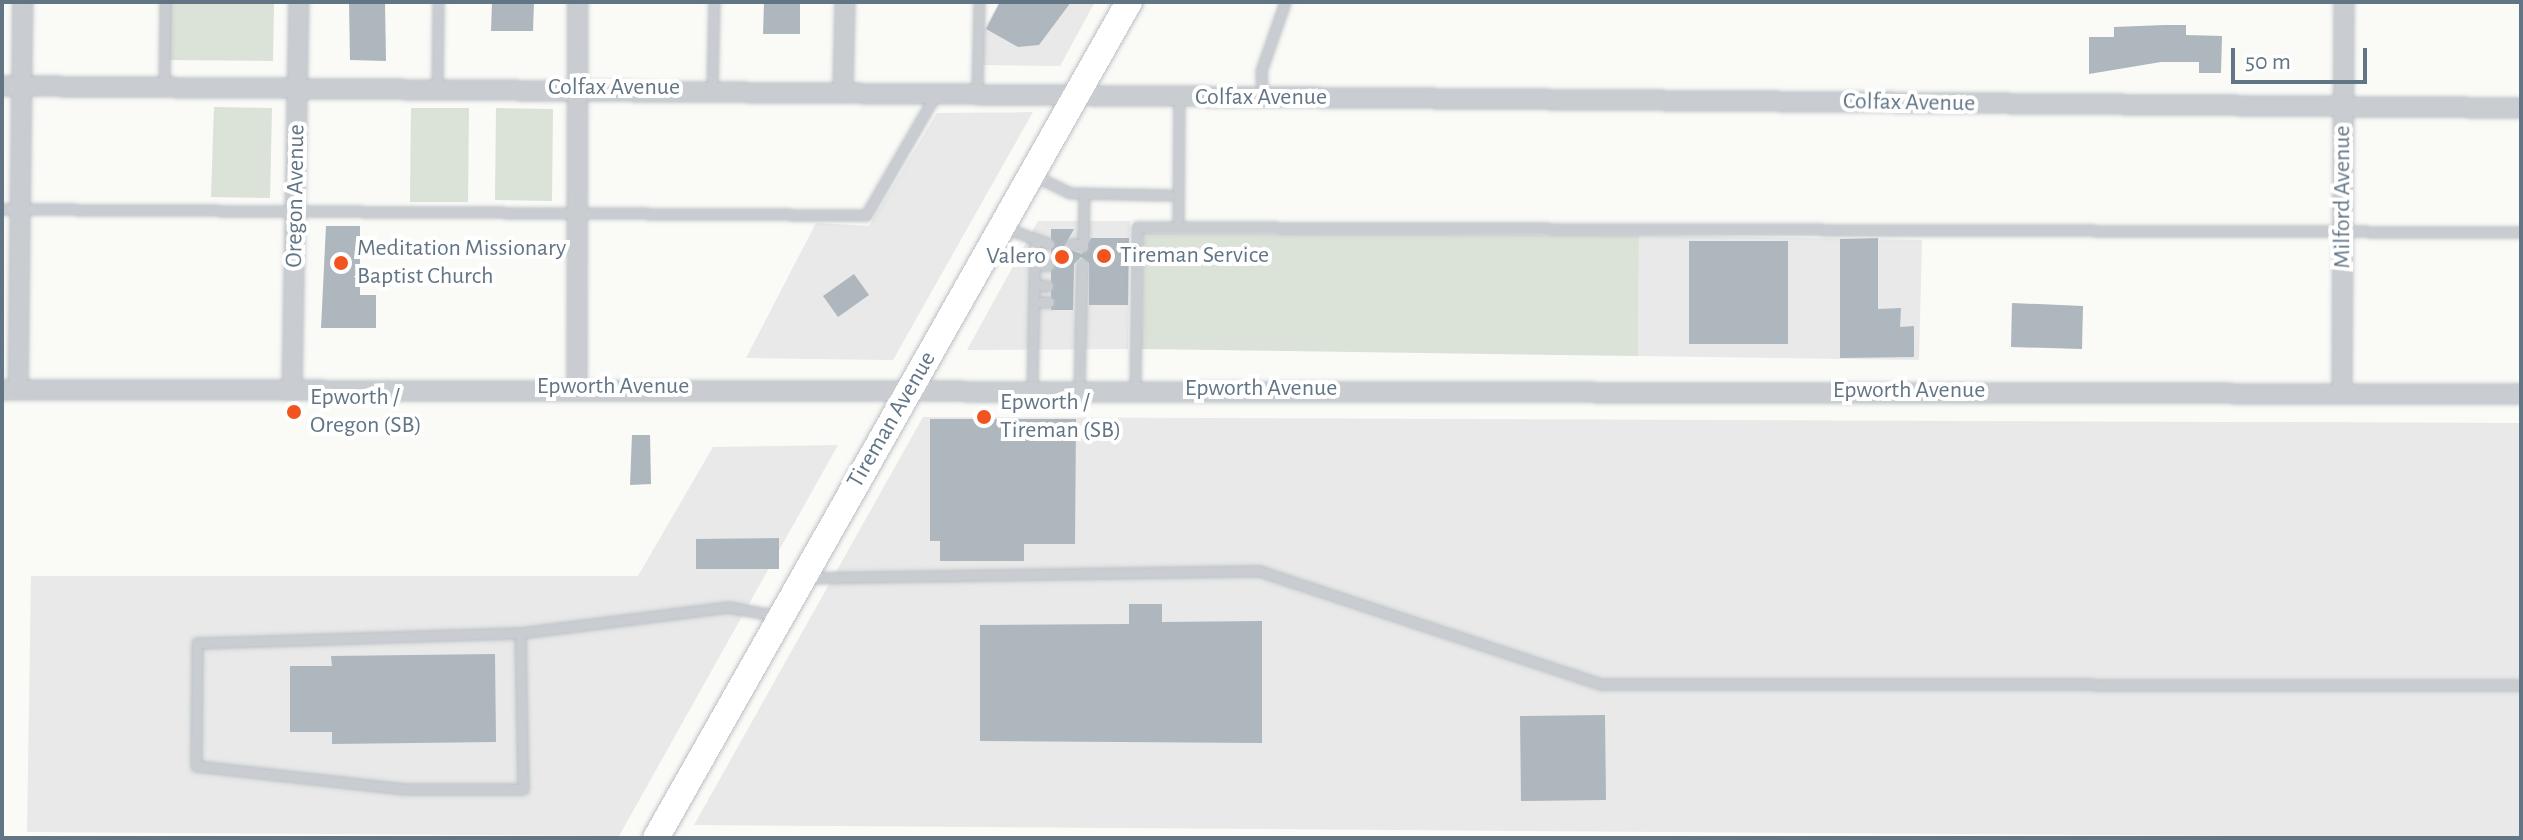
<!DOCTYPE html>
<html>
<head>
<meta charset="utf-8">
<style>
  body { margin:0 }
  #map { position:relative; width:2523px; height:840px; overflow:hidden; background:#fafaf7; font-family:"Alegreya Sans",sans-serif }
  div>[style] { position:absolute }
  .built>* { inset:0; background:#e8e9e8 }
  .green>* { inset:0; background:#dbe2d8 }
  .building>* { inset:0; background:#adb7bd }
  .roads { filter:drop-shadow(0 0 2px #b9bfc4) drop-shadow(0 0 2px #b9bfc4) }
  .lane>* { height:9px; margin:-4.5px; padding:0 4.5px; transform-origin:4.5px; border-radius:4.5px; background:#c9cdd1 }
  .street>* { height:18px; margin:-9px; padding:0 9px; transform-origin:9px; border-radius:9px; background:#c9cdd1 }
  .secondary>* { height:26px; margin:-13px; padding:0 13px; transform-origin:13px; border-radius:13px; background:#fff }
  .dots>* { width:22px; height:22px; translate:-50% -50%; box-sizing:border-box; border:4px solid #fff; border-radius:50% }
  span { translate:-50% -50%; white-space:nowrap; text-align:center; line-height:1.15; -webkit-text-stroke:8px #fff; paint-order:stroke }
  .street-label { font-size:24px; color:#627585 }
  .poi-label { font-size:24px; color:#627585 }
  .left { translate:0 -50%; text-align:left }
  .right { translate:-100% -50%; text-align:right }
  .frame { position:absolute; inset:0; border:4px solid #627585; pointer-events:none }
  .scale { position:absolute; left:2231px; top:48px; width:136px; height:36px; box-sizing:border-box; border:4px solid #627585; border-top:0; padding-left:10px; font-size:24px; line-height:28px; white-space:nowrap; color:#627585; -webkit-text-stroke:6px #fff; paint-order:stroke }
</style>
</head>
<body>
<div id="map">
  <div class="built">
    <i style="clip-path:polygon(999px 2px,1095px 2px,1060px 66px,983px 65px,982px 32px)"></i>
    <i style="clip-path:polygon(1033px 112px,893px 360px,746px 358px,816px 223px,869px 226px,937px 113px)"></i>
    <i style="clip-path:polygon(1038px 221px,1130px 221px,1128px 349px,967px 350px)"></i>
    <i style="clip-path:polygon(1639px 235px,1922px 240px,1919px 360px,1638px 356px)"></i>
    <i style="clip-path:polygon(923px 417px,2521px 423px,2521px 838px,694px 825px)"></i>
    <i style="clip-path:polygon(838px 445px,619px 836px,27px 832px,31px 576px,638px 576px,713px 447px)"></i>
  </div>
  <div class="green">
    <i style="clip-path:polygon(169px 2px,274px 2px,273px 61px,169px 60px)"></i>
    <i style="clip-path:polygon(214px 107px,272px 108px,270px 198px,211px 197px)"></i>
    <i style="clip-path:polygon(411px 108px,469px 108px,468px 202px,410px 202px)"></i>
    <i style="clip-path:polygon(496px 108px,553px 109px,552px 201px,495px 200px)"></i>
    <i style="clip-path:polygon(1143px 233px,1639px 235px,1638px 356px,1141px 349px)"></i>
  </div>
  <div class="building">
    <i style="clip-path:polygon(349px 2px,385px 2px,386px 61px,350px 60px)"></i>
    <i style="clip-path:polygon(492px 2px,534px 2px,533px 31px,491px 31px)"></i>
    <i style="clip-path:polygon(764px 2px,800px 2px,800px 34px,763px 34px)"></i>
    <i style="clip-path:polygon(1000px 2px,1071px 2px,1039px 45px,1018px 47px,986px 29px)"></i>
    <i style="clip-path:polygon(2164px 25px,2186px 25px,2186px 35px,2222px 36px,2221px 73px,2199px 73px,2199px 62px,2161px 62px,2089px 74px,2089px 37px,2114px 37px,2114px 27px)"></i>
    <i style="clip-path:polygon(326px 226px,360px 226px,360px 295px,376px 295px,376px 328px,321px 328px)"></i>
    <i style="clip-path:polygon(1051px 229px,1074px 229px,1064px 247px,1082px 254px,1091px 238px,1129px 238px,1128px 305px,1089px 305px,1089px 263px,1081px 257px,1074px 264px,1073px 310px,1051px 310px)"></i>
    <i style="clip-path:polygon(1878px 238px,1878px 309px,1901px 308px,1900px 327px,1914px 326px,1914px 357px,1840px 358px,1840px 239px)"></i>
    <i style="clip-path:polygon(1689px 241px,1788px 241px,1788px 344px,1689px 344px)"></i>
    <i style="clip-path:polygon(854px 274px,869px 295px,838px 317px,823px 296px)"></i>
    <i style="clip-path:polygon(2012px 303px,2083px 306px,2082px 349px,2011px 347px)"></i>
    <i style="clip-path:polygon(930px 419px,1076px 419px,1075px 544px,1024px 544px,1024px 561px,940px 561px,940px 541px,930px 541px)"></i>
    <i style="clip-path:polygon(632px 435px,650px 435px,651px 484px,630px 485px)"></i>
    <i style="clip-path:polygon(779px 538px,779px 569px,696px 569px,696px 539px)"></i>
    <i style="clip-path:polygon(1129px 604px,1162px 604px,1162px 622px,1262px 621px,1262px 743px,980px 741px,980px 625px,1129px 624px)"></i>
    <i style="clip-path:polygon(495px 654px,496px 742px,332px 744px,332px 732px,290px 732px,290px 666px,332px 666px,331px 656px)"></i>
    <i style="clip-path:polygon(1605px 715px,1606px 800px,1521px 801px,1520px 716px)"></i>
  </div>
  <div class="roads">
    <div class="lane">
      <i style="left:164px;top:87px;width:85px;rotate:-89.3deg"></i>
      <i style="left:437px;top:87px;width:85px;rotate:-89.3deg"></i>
      <i style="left:712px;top:88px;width:86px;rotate:-88.7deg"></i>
      <i style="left:977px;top:90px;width:88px;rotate:-88.7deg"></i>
      <i style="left:1262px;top:97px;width:26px;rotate:-92deg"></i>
      <i style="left:1261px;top:71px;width:73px;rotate:-70.8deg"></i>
      <i style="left:1033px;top:175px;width:41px;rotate:25.9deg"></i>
      <i style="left:1070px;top:193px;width:100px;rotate:1.1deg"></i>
      <i style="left:2px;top:209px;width:864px;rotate:0.4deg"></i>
      <i style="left:866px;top:215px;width:142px;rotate:-60deg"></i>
      <i style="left:1178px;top:226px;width:129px;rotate:-89.6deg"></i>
      <i style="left:1005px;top:228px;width:47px;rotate:20deg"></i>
      <i style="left:1071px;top:244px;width:12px"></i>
      <i style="left:1083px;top:247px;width:54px;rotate:-88.9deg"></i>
      <i style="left:1035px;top:265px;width:14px"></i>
      <i style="left:1034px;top:285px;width:14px;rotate:4deg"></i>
      <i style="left:1034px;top:302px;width:15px"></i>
      <i style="left:1032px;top:388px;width:144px;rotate:-88.8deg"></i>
      <i style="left:1079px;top:388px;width:124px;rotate:-88.6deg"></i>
      <i style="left:1135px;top:388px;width:161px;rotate:-89.3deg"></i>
      <i style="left:1137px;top:227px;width:1384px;rotate:0.21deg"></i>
      <i style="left:806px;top:578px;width:453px;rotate:-0.9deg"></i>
      <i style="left:1259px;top:571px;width:360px;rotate:18.3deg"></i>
      <i style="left:1601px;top:684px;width:920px;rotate:0.06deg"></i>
      <i style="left:520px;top:633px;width:156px;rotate:88.9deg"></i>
      <i style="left:523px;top:789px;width:119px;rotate:180deg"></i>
      <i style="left:404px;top:789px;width:209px;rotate:-173.7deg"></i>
      <i style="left:196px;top:766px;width:123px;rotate:-89.5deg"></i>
      <i style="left:197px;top:643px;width:323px;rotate:-1.8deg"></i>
      <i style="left:520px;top:633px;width:210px;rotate:-7.1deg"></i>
      <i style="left:728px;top:607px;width:51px;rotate:10.2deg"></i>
    </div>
    <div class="street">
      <i style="left:2px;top:86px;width:2519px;rotate:0.5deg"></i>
      <i style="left:843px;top:89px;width:87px;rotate:-88.7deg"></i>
      <i style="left:577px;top:386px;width:384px;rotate:-89.9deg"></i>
      <i style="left:2px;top:390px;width:2519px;rotate:0.09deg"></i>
      <i style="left:18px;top:390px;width:388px;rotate:-89.3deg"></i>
      <i style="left:292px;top:391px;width:389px;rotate:-89deg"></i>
      <i style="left:2342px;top:393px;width:391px;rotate:-89.7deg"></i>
    </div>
    <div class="secondary">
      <i style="left:656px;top:838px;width:961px;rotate:-60.5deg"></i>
    </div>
  </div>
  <div class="dots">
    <i style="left:1104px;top:256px;background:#f2541f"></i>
    <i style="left:1062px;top:257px;background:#f2541f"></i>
    <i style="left:341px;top:263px;background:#f2541f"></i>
    <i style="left:294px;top:412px;background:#f2541f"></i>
    <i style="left:984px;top:417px;background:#f2541f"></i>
  </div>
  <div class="street-label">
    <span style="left:614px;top:88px">Colfax Avenue</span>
    <span style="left:1261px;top:98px">Colfax Avenue</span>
    <span style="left:1909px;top:103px;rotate:1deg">Colfax Avenue</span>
    <span style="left:296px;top:196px;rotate:-89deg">Oregon Avenue</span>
    <span style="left:2343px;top:197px;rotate:-90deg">Milford Avenue</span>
    <span style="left:613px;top:387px">Epworth Avenue</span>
    <span style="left:1261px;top:389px">Epworth Avenue</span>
    <span style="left:1909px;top:391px">Epworth Avenue</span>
    <span style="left:892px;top:420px;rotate:-60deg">Tireman Avenue</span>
  </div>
  <div class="poi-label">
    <span class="left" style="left:357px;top:263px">Meditation Missionary<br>Baptist Church</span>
    <span class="left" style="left:1120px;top:256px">Tireman Service</span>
    <span class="right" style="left:1046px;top:257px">Valero</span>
    <span class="left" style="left:310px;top:412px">Epworth /<br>Oregon (SB)</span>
    <span class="left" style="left:1000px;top:417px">Epworth /<br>Tireman (SB)</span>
  </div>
  <div class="frame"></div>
  <div class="scale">50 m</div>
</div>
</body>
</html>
